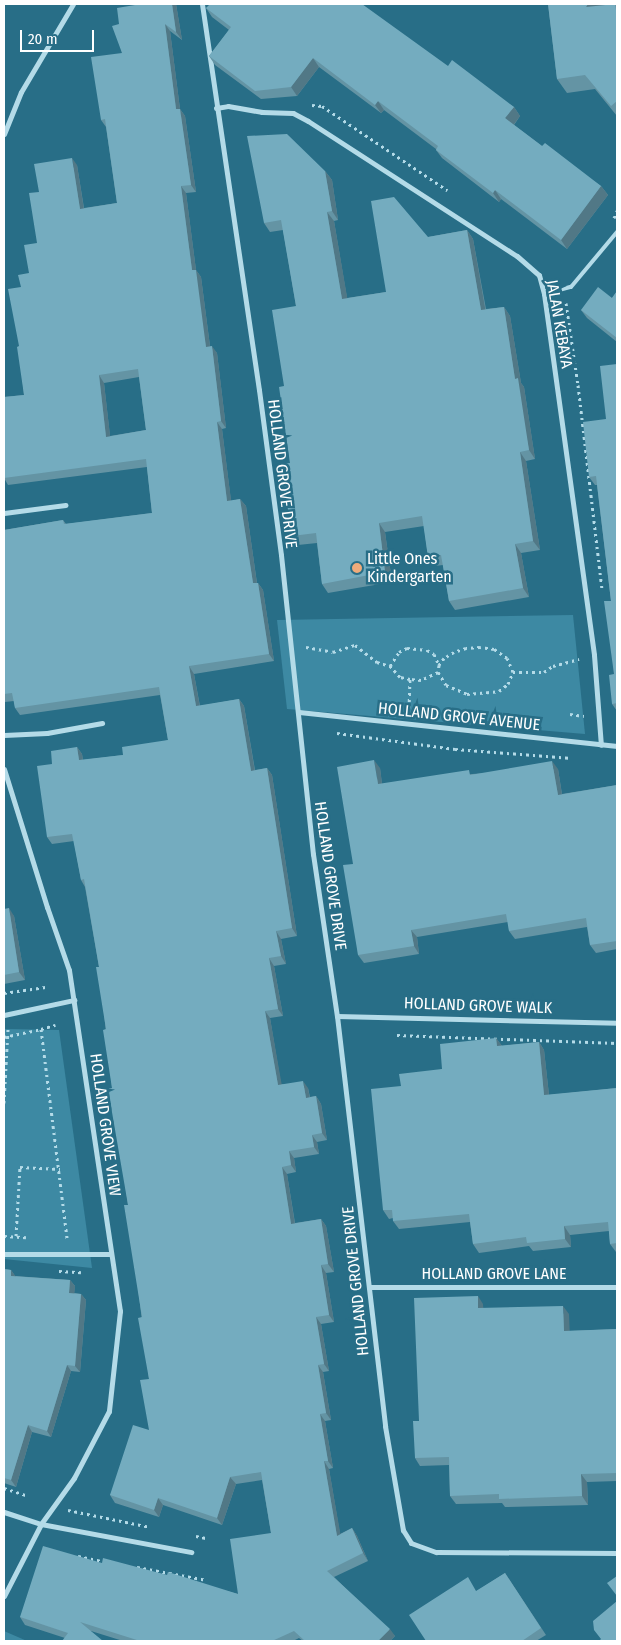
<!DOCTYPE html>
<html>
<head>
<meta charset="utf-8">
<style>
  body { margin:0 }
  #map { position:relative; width:621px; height:1645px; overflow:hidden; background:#286e87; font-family:"Fira Sans Condensed",sans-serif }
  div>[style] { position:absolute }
  .green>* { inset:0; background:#3d89a3 }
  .path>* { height:3px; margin-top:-1.5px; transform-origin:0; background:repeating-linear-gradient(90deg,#b4dbe8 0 2.5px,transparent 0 6.5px) }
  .lane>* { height:4px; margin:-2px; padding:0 2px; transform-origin:2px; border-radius:2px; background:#b4dbe8 }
  .street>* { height:5px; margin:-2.5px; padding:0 2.5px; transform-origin:2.5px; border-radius:2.5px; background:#b4dbe8 }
  .wall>* { inset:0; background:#6494a4 }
  .shaded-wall>* { inset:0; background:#517886 }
  .building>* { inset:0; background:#74acbf }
  .dots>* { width:14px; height:14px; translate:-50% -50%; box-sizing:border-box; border:2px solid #286e87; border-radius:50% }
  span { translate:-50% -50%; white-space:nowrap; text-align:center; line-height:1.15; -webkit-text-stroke:5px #286e87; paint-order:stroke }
  .street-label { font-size:16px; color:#fff }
  .poi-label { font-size:16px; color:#fff }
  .left { translate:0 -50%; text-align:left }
  .frame { position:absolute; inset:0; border:5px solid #fff; pointer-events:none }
  .scale { position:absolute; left:20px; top:30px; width:74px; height:22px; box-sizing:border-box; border:2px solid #fff; border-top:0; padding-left:6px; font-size:15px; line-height:18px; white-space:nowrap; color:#fff; -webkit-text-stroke:4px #286e87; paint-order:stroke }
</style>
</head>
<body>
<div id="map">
  <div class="green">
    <i style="clip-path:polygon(573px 615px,585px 734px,287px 709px,277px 620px)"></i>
    <i style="clip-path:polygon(4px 1029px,59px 1030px,92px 1268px,4px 1259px)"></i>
    <i style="clip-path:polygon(4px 1631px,27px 1641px,4px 1641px)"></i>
  </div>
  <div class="path">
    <i style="left:312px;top:105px;width:10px;rotate:6deg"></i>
    <i style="left:322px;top:106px;width:151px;rotate:33.9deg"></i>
    <i style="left:614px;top:218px;width:8px;rotate:-67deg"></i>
    <i style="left:566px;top:303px;width:83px;rotate:81.7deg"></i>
    <i style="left:578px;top:385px;width:205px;rotate:83.3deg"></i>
    <i style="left:306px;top:647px;width:27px;rotate:10deg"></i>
    <i style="left:333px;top:652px;width:23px;rotate:-18deg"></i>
    <i style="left:355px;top:645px;width:28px;rotate:38deg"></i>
    <i style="left:377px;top:662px;width:14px;rotate:17deg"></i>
    <i style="left:438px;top:672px;width:19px;rotate:155deg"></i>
    <i style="left:421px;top:680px;width:11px;rotate:-175deg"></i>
    <i style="left:410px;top:679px;width:10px;rotate:-169deg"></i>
    <i style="left:400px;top:677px;width:15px;rotate:-132deg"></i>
    <i style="left:390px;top:666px;width:17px;rotate:-57deg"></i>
    <i style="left:399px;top:652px;width:9px;rotate:-27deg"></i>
    <i style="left:407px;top:648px;width:20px;rotate:6deg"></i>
    <i style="left:427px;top:650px;width:8px;rotate:30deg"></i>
    <i style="left:434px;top:654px;width:12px;rotate:66deg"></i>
    <i style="left:439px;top:665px;width:7px;rotate:98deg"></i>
    <i style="left:438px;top:672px;width:15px;rotate:58deg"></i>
    <i style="left:446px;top:685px;width:23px;rotate:23deg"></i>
    <i style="left:467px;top:694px;width:32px;rotate:-5deg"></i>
    <i style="left:499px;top:691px;width:11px;rotate:-38deg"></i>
    <i style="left:508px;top:684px;width:13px;rotate:-67deg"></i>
    <i style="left:513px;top:672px;width:15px;rotate:-113deg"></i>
    <i style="left:507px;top:658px;width:16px;rotate:-145deg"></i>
    <i style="left:494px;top:649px;width:14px;rotate:-172deg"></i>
    <i style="left:480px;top:647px;width:14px;rotate:176deg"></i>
    <i style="left:466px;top:648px;width:13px;rotate:162deg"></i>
    <i style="left:454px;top:652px;width:12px;rotate:149deg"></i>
    <i style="left:444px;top:658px;width:9px;rotate:126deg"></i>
    <i style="left:513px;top:672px;width:31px"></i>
    <i style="left:544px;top:672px;width:11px;rotate:-34deg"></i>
    <i style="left:553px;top:666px;width:27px;rotate:-15deg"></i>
    <i style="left:409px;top:708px;width:29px;rotate:-88deg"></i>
    <i style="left:570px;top:714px;width:14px;rotate:8deg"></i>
    <i style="left:337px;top:733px;width:119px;rotate:7.7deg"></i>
    <i style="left:455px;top:749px;width:117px;rotate:4.4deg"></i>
    <i style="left:4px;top:993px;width:42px;rotate:-8.1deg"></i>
    <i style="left:41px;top:1029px;width:15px;rotate:-16deg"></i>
    <i style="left:397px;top:1035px;width:220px;rotate:2.1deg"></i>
    <i style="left:4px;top:1037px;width:38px;rotate:-12deg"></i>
    <i style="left:41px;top:1029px;width:211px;rotate:82.9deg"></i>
    <i style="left:4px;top:1103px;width:74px;rotate:-86.9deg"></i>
    <i style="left:4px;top:1236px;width:22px;rotate:3deg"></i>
    <i style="left:16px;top:1236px;width:69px;rotate:-86.7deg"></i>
    <i style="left:20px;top:1167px;width:40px;rotate:2.9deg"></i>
    <i style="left:59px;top:1271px;width:22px;rotate:3deg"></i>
    <i style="left:4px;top:1488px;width:23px;rotate:18deg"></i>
    <i style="left:68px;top:1510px;width:84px;rotate:11.7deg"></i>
    <i style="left:196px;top:1536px;width:10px;rotate:11deg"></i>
    <i style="left:78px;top:1556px;width:30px;rotate:12deg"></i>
    <i style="left:137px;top:1567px;width:71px;rotate:10.5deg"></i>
  </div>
  <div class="lane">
    <i style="left:544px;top:294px;width:28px;rotate:-15deg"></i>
    <i style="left:571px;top:287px;width:72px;rotate:-50.1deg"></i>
  </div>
  <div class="street">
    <i style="left:202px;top:4px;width:390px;rotate:81.6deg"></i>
    <i style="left:259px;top:390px;width:166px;rotate:82.4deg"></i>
    <i style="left:281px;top:555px;width:301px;rotate:83.9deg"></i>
    <i style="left:313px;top:854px;width:164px;rotate:81.6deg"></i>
    <i style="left:337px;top:1016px;width:413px;rotate:83.3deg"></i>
    <i style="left:385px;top:1426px;width:106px;rotate:80.2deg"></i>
    <i style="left:403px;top:1530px;width:15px;rotate:58deg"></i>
    <i style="left:411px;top:1543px;width:27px;rotate:20deg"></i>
    <i style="left:436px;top:1552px;width:181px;rotate:0.3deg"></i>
    <i style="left:216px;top:108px;width:12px;rotate:-9deg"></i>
    <i style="left:228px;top:106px;width:35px;rotate:10deg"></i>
    <i style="left:262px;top:112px;width:31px;rotate:2deg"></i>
    <i style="left:293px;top:113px;width:17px;rotate:28deg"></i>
    <i style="left:308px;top:121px;width:249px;rotate:32.9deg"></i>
    <i style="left:517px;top:256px;width:29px;rotate:41deg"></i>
    <i style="left:539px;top:275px;width:20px;rotate:75deg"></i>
    <i style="left:544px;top:294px;width:364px;rotate:82.1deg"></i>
    <i style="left:594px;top:655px;width:90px;rotate:85.6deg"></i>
    <i style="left:4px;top:134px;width:45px;rotate:-68deg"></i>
    <i style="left:21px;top:92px;width:102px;rotate:-59.4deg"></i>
    <i style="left:4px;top:513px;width:62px;rotate:-7.5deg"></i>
    <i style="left:299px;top:712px;width:320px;rotate:6.1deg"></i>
    <i style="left:4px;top:735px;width:43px;rotate:-2.7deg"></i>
    <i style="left:47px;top:733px;width:56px;rotate:-10.3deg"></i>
    <i style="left:4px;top:769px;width:145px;rotate:72.7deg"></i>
    <i style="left:47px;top:907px;width:67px;rotate:70.8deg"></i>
    <i style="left:69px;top:970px;width:345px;rotate:81.5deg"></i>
    <i style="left:120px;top:1311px;width:101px;rotate:96.3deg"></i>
    <i style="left:109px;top:1411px;width:76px;rotate:117.6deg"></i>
    <i style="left:74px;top:1478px;width:57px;rotate:125.7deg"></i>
    <i style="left:41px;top:1524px;width:81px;rotate:117.2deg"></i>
    <i style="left:4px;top:1015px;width:72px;rotate:-12.1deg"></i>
    <i style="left:337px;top:1016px;width:280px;rotate:1.4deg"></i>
    <i style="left:4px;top:1254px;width:106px"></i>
    <i style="left:370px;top:1287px;width:247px"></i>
    <i style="left:4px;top:1512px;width:39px;rotate:18deg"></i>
    <i style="left:41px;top:1524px;width:153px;rotate:10.6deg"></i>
  </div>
  <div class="wall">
    <i style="clip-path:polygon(evenodd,176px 4px,182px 40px,170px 31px,180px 109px,185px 116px,196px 192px,186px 193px,196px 270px,201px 277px,210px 346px,217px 353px,226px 428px,222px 429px,231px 501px,240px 499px,246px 506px,257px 583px,258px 583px,263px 590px,274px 661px,194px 674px,200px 706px,239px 699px,244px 706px,255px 770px,267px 768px,272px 775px,297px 936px,281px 939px,286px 964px,274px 966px,283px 1016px,270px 1018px,281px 1084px,308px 1088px,310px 1097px,316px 1096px,321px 1104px,327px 1140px,317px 1142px,319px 1154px,294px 1158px,296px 1172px,287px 1174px,295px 1223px,321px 1219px,326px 1226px,334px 1272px,326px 1273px,334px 1322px,321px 1324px,329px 1371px,323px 1372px,331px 1420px,325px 1421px,333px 1468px,329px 1469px,340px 1534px,352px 1528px,357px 1536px,368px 1561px,334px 1577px,395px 1636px,390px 1641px,303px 1641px,299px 1638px,293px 1641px,123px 1641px,91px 1631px,65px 1638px,25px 1625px,20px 1617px,102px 1563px,167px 1575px,238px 1594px,271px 1533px,262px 1480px,236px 1484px,222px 1525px,163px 1505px,159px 1517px,115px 1503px,110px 1495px,149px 1430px,149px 1379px,128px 1205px,112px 1088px,99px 967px,85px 887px,81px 880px,74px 841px,52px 844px,47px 837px,52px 764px,77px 747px,82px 754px,83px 760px,123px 755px,168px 740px,160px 695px,20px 715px,15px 708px,14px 701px,5px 702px,4px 701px,4px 530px,63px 520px,66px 524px,152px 513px,147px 467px,8px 485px,4px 478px,4px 397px,24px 395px,19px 346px,21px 287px,29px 273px,37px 243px,39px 192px,77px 165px,84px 208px,117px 203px,106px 127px,101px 120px,122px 53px,119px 24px,176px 4px,139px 377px,146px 430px,110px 436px,104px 383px,139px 377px)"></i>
    <i style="clip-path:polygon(548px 4px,615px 4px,617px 6px,617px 116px,595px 89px,567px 93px,557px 79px)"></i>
    <i style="clip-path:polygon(206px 8px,448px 66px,514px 107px,520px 116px,514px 125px,542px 146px,601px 186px,608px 195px,567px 249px,501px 199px,499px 202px,442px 158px,436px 150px,436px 149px,384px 110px,381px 113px,319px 67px,297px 96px,261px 99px,215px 65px,209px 56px,229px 30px,212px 17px)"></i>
    <i style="clip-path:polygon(325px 171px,332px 180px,338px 220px,334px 221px,347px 298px,386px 292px,428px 237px,467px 230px,473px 239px,486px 309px,504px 307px,510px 316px,521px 383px,524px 387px,535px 459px,526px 461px,540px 550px,521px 553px,529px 597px,455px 610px,449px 601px,443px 565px,435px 566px,428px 557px,424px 526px,385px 532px,392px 582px,328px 593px,322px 584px,317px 543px,298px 545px,292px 536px,290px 463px,284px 386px,296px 306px,283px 230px,270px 232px,264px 223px)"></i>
    <i style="clip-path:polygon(617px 291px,617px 342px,587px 318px,581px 310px,612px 298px)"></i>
    <i style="clip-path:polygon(617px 364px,617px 711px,612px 704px,614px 674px,611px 601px,597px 485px,595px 485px,589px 477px,606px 419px)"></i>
    <i style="clip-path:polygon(380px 768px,382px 784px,472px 774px,558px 769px,562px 794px,617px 785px,617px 949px,596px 953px,590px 945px,587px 927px,515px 939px,509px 931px,508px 922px,417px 937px,419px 954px,364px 963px,358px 955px,353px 864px)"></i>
    <i style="clip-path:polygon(4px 909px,14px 916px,25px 980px,4px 984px)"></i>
    <i style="clip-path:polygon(496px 1038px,502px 1046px,539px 1042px,544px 1050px,549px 1095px,617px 1088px,617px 1252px,616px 1252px,610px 1244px,609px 1231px,570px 1235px,571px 1247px,533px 1251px,529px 1246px,479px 1253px,473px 1244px,470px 1222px,399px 1229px,393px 1221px,393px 1218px,389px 1219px,383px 1210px,401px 1086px,442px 1069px)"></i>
    <i style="clip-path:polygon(4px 1269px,11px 1270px,15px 1276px,70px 1280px,75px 1286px,74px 1293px,81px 1294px,86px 1300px,80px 1372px,71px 1371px,51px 1437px,32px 1432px,16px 1487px,4px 1483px)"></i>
    <i style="clip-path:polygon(483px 1304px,483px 1308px,569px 1314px,569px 1331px,617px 1329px,617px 1481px,587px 1482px,588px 1505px,505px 1507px,502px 1503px,456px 1504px,450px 1496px,449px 1465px,420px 1466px,415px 1458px,419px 1421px)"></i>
    <i style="clip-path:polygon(505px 1573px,546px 1635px,536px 1641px,426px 1641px,477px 1591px)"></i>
  </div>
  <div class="shaded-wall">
    <i style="clip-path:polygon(172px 4px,176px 4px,182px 40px,176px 32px)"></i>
    <i style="clip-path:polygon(588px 4px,607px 4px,596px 21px,586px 7px)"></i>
    <i style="clip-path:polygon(165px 24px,170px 31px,181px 117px,176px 109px)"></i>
    <i style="clip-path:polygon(313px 58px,319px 67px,297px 96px,291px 87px)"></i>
    <i style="clip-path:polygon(378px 101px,384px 110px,381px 113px,375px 105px)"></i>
    <i style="clip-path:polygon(514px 107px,520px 116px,512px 127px,505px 118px)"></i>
    <i style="clip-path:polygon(180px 109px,185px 116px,196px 192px,191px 185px)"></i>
    <i style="clip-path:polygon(72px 158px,77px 165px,85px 216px,80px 209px)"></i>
    <i style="clip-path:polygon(325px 171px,332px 180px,338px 220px,332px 211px)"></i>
    <i style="clip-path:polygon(181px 186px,186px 193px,196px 270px,201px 277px,211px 354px,206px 347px,192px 270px)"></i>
    <i style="clip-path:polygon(601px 186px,608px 195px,567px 249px,561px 240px)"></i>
    <i style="clip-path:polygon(495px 190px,501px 199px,499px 202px,493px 193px)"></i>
    <i style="clip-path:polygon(327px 212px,334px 221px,349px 308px,342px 299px)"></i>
    <i style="clip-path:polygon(467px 230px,473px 239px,487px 319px,481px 310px)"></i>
    <i style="clip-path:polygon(504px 307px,510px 316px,521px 383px,524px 387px,535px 459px,529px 450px,515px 379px)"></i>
    <i style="clip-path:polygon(212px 346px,217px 353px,226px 428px,221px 421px)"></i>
    <i style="clip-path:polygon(99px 375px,104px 383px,111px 444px,106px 437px)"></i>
    <i style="clip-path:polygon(217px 422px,222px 429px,232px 508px,227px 501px)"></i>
    <i style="clip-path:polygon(520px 452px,526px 461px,540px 550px,533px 541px)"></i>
    <i style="clip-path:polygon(240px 499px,246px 506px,258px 591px,253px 583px)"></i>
    <i style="clip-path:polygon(379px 523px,385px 532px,392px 582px,385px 572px)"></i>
    <i style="clip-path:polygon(515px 544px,521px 553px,529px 597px,523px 588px)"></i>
    <i style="clip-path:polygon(258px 583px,263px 590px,274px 661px,269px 654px)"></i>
    <i style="clip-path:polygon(189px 666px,194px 674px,201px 713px,196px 706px)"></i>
    <i style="clip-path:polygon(239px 699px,244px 706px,256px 778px,251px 771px)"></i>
    <i style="clip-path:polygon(77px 747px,82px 754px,84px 767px,79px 760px)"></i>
    <i style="clip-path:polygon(374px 760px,380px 768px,383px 792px,378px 784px)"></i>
    <i style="clip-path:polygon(552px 761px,558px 769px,563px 802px,558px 795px)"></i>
    <i style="clip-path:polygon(267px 768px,272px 775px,297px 936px,292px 928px)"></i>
    <i style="clip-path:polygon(9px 908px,14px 916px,25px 980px,19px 972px)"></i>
    <i style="clip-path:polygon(411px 930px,417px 937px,419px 954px,414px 946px)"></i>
    <i style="clip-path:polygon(276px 931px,281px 939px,286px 964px,281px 956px)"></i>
    <i style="clip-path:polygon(269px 958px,274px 966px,283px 1016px,278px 1009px)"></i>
    <i style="clip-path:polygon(265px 1011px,270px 1018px,283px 1092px,278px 1085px)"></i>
    <i style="clip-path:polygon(496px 1038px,502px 1046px,497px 1046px)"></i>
    <i style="clip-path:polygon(539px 1042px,544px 1050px,550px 1104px,544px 1095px)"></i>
    <i style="clip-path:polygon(303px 1081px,308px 1088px,311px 1105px,306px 1098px)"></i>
    <i style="clip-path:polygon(316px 1096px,321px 1104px,327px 1140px,322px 1133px)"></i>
    <i style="clip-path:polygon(312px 1135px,317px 1142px,319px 1154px,314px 1147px)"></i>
    <i style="clip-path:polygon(289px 1151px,294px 1158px,296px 1172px,291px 1165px)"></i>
    <i style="clip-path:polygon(282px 1167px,287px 1174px,296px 1231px,291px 1224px)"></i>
    <i style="clip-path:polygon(321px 1219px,326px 1226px,334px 1272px,328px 1264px)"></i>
    <i style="clip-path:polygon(564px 1226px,570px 1235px,571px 1247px,565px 1239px)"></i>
    <i style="clip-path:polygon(321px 1265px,326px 1273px,334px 1322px,329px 1315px)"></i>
    <i style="clip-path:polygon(11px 1270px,16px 1277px,11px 1276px)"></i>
    <i style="clip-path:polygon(70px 1280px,75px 1286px,74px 1299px,69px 1293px)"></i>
    <i style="clip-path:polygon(81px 1294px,86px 1300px,80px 1372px,75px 1366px)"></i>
    <i style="clip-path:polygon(478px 1296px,483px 1304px,484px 1317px,478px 1308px)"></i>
    <i style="clip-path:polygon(563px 1306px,569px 1314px,570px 1339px,564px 1331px)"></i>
    <i style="clip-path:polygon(316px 1317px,321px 1324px,329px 1371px,324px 1364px)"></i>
    <i style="clip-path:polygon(67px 1365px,71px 1371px,51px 1437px,47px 1431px)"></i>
    <i style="clip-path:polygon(318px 1365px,323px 1372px,331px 1420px,326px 1413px)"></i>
    <i style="clip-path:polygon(320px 1414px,325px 1421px,333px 1468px,328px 1461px)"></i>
    <i style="clip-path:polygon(28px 1425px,32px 1432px,16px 1487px,11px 1480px)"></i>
    <i style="clip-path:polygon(324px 1461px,329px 1469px,342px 1543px,337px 1536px)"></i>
    <i style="clip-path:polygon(581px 1474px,587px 1482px,588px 1505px,582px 1496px)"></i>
    <i style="clip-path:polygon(230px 1477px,236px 1484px,222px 1525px,217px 1518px)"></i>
    <i style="clip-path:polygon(158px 1498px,163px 1505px,159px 1517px,154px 1510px)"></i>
    <i style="clip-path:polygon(352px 1528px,357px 1536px,368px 1561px,363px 1553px)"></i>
    <i style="clip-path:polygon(390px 1629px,395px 1636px,390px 1641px,378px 1641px)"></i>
  </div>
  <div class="building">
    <i style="clip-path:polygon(evenodd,141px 4px,172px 4px,176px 32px,165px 24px,176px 109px,180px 109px,191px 185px,181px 186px,192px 270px,196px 270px,206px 347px,212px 346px,221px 421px,217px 422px,227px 501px,240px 499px,253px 583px,258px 583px,269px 654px,189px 666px,196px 706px,239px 699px,251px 771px,267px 768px,292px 928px,276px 931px,281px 956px,269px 958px,278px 1009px,265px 1011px,278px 1085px,303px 1081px,306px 1098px,316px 1096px,322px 1133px,312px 1135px,314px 1147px,289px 1151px,291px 1165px,282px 1167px,291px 1224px,321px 1219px,328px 1264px,321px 1265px,329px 1315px,316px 1317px,324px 1364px,318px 1365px,326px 1413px,320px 1414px,328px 1461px,324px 1461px,337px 1536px,352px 1528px,363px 1553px,327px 1571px,390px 1629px,378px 1641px,305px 1641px,294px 1631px,272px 1641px,140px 1641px,80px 1622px,103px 1641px,62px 1641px,68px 1633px,20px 1617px,43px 1546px,102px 1563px,103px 1558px,167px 1575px,168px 1572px,238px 1594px,230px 1539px,271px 1533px,261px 1472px,230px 1477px,217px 1518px,158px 1498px,154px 1510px,110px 1495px,133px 1425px,149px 1430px,140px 1380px,149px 1379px,138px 1318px,142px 1317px,124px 1205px,128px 1205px,108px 1089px,112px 1088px,103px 1030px,106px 1029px,96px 967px,99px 967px,84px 879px,81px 880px,72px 834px,47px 837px,37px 766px,52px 764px,51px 751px,77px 747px,79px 760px,123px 755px,122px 747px,168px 740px,159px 687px,15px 708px,12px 693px,4px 694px,4px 530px,63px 520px,64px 524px,152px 513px,146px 459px,4px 478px,4px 397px,24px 395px,17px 347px,19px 346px,8px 289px,21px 287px,18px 275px,29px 273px,24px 245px,37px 243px,29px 193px,39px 192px,34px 164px,72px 158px,80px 209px,117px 203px,105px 119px,101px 120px,91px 57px,122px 53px,112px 26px,119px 24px,117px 8px,141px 4px,138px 369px,146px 430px,106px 437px,99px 375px,138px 369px)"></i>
    <i style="clip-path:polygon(210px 4px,362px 4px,448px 66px,452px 60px,514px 107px,505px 118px,542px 146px,545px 143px,601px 186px,561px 240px,495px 190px,493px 193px,436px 150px,438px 146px,378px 101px,375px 105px,313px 58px,291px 87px,255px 91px,209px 56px,231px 27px,206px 8px)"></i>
    <i style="clip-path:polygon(548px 4px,588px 4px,586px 7px,615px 4px,617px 17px,617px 101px,611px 106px,585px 75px,557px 79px)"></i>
    <i style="clip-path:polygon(287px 134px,325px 171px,332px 211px,327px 212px,342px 299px,386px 292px,371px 201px,394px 197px,428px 237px,467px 230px,481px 310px,504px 307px,515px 379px,518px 378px,529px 450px,520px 452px,533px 541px,515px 544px,523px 588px,449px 601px,441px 555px,428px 557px,422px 516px,379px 523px,385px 572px,322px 584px,316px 533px,292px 536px,281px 464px,290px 463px,279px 387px,284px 386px,272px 310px,296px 306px,281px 220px,264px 223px,247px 136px)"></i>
    <i style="clip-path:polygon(598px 287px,612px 298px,617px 291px,617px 338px,581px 310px)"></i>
    <i style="clip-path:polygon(617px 364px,617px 703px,612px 704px,609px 675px,614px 674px,604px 601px,611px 601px,596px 476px,589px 477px,583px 422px,606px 419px,600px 366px)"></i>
    <i style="clip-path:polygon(374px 760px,378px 784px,469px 770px,470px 775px,552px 761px,558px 795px,617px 785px,617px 941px,590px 945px,586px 918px,509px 931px,506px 914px,411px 930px,414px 946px,358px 955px,343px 865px,353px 864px,337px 767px)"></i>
    <i style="clip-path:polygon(9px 908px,19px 972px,4px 975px,4px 909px)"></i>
    <i style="clip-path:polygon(496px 1038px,497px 1046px,539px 1042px,544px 1095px,617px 1088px,617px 1243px,610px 1244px,608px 1222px,564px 1226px,565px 1239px,527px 1243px,526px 1237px,473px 1244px,469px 1214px,393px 1221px,392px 1210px,383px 1210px,371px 1089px,401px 1086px,399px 1074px,442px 1069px,440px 1044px)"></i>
    <i style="clip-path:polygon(4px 1269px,11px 1270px,11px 1276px,70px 1280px,69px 1293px,81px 1294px,75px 1366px,67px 1365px,47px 1431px,28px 1425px,11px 1480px,4px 1478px)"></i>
    <i style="clip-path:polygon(478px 1296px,478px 1308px,563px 1306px,564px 1331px,617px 1329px,617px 1473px,581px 1474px,582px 1496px,499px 1499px,499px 1494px,450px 1496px,449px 1457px,415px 1458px,413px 1421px,419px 1421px,414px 1298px)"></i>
    <i style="clip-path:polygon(505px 1573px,541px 1628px,522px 1641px,426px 1641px,409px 1615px,468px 1577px,476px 1591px)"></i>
    <i style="clip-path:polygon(617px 1576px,617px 1596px,607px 1583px)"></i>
    <i style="clip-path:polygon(617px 1601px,617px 1641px,599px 1641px,601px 1639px,594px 1630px,593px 1621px)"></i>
  </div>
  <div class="dots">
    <i style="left:357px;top:568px;background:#efab7b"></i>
  </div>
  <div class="street-label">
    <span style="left:559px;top:324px;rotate:80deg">JALAN KEBAYA</span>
    <span style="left:282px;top:474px;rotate:83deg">HOLLAND GROVE DRIVE</span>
    <span style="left:459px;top:717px;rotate:6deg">HOLLAND GROVE AVENUE</span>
    <span style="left:330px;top:876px;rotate:82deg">HOLLAND GROVE DRIVE</span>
    <span style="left:478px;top:1006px;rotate:2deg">HOLLAND GROVE WALK</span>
    <span style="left:105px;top:1125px;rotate:82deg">HOLLAND GROVE VIEW</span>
    <span style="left:494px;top:1274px">HOLLAND GROVE LANE</span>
    <span style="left:356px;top:1281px;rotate:-96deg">HOLLAND GROVE DRIVE</span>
  </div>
  <div class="poi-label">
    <span class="left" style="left:367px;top:568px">Little Ones<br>Kindergarten</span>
  </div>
  <div class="frame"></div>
  <div class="scale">20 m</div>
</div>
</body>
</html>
